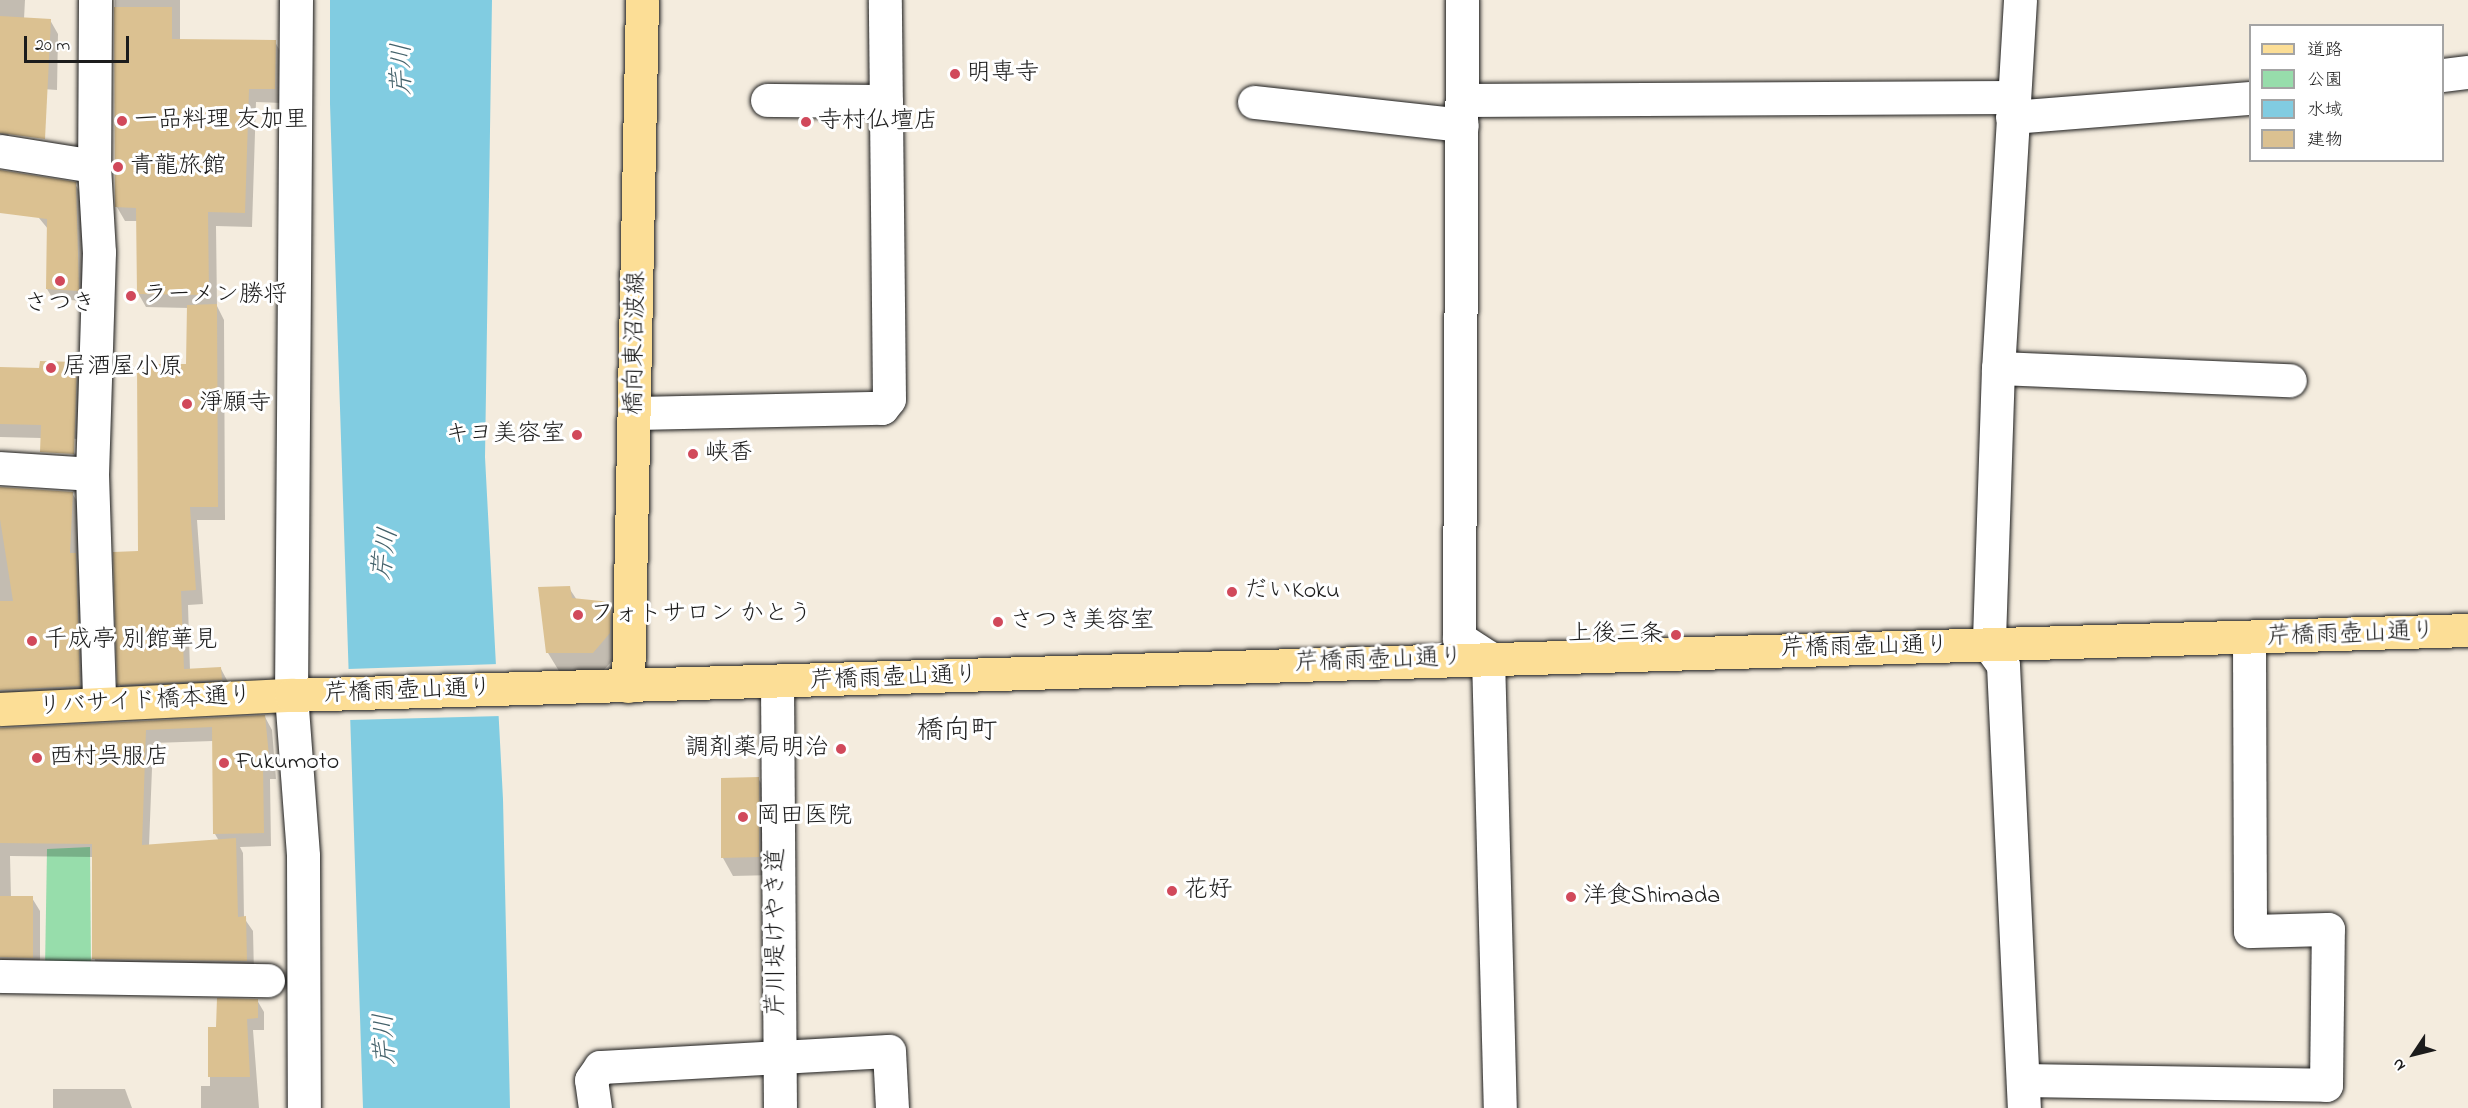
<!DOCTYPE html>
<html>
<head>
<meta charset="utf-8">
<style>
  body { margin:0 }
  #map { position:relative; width:2468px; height:1108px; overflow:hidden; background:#f4ecde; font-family:"Indie Flower","Klee One",sans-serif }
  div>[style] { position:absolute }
  .green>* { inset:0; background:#97ddab }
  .water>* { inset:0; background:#81cce1 }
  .pier>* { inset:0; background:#f4ecde }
  .shadow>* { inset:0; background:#0003 }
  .building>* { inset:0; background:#dbc191 }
  .roads { filter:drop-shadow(0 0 2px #1c1c1c) drop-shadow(0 0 2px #1c1c1c) }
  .minor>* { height:33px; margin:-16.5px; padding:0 16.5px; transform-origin:16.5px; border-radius:16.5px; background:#fff }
  .major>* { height:33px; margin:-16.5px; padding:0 16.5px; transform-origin:16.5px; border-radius:16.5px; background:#fcde96 }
  .dots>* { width:16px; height:16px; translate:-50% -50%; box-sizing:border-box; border:3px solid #fff; border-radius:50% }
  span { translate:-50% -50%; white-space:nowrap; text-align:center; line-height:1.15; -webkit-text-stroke:6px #fff; paint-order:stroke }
  .poi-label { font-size:24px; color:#1c1c1c }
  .left { translate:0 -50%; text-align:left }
  .right { translate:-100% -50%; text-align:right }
  .street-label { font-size:24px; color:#1c1c1c }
  .water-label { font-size:26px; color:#44626b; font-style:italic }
  .quarter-label { font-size:27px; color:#1c1c1c }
  .legend { position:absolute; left:2249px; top:24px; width:195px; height:138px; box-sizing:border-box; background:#fff; border:2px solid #a4a4a4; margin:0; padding:8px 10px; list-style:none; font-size:18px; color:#1c1c1c }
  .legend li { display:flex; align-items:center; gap:12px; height:30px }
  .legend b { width:30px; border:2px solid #a4a4a4 }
  .north { position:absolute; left:2384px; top:1024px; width:60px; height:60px; -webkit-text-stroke:4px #fff; paint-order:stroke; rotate:235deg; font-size:16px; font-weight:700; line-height:24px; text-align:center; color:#1c1c1c }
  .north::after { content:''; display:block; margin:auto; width:21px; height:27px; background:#1c1c1c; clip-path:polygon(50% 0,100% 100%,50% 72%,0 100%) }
  .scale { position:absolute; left:24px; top:36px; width:105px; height:27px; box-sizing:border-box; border:3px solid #1c1c1c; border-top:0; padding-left:8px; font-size:18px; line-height:21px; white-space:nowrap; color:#1c1c1c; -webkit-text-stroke:4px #fff; paint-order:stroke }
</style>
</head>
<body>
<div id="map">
  <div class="green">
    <i style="clip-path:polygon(90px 847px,91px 970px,45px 969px,47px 849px)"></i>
  </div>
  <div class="water">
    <i style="clip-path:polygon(330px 0,492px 0,485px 457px,503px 799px,510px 1108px,363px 1108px,330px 104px)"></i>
  </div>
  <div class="pier">
    <i style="clip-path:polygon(499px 664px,501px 716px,349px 720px,348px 669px)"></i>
  </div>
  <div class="shadow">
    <i style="clip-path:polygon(0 0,25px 0,24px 19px,50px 20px,58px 34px,57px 90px,14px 87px,7px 147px,0 150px)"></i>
    <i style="clip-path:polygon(115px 0,180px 0,180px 40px,275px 42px,283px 56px,282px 103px,256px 102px,252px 227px,216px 226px,217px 306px,224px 320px,225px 520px,197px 520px,203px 604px,188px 605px,190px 670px,221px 669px,228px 682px,127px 698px,119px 684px,139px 553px,187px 365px,188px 308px,146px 307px,138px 293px,138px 221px,125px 221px,117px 207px)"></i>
    <i style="clip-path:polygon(75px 184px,81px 194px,84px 301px,53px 299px,47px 289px,48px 229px,39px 218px)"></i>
    <i style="clip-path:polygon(76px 363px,84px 377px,82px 439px,0 437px,0 368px,41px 369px)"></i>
    <i style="clip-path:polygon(0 488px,72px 493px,80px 506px,78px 559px,83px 568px,87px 699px,0 706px)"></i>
    <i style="clip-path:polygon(569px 588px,577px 600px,610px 603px,621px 622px,620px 652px,603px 671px,559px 671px,548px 653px)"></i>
    <i style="clip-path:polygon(evenodd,265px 717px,272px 730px,276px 779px,270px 779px,271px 846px,240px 847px,243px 853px,244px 918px,253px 931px,254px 974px,101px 972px,94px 958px,93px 857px,10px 856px,11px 898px,32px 898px,40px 911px,40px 971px,0 974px,0 729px,265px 717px,213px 741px,215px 834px,219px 841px,149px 846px,153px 743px,213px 741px)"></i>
    <i style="clip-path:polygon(758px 778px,769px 797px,769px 875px,733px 876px,723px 858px)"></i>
    <i style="clip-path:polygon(257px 1000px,264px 1012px,264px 1030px,253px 1030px,259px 1108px,201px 1108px,201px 1086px,210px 1086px,210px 1029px,218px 1029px)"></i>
    <i style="clip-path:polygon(53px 1089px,125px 1089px,132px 1108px,53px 1108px)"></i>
  </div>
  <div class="building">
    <i style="clip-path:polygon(114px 7px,172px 7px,172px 39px,276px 40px,275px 89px,249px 89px,245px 213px,208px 212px,209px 295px,137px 294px,136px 208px,115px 207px)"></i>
    <i style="clip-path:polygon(0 16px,51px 19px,45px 139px,0 133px)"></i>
    <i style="clip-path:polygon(0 170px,76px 182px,79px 291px,46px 289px,47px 219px,0 213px)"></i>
    <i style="clip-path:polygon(217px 304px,218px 507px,190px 507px,196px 590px,181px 591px,184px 669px,221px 667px,222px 680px,117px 685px,113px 552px,138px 551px,137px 364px,186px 364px,187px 305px)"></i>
    <i style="clip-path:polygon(40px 361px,77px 362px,74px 454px,40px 452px,41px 425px,0 424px,0 367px,39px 368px)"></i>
    <i style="clip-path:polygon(0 487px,73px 492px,70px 553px,76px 553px,80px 686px,0 690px,0 601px,13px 601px,0 519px)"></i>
    <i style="clip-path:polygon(570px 586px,572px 598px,611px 602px,610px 633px,593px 653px,546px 653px,538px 587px)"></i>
    <i style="clip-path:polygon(265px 715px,270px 766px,263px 766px,264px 833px,213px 834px,212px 727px,146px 730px,142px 845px,236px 838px,238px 917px,246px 916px,247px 961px,92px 959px,92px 844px,0 843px,0 728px)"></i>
    <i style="clip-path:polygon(759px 777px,759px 857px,721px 858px,721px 778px)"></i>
    <i style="clip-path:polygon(0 896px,33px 896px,33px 958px,0 957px)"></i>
    <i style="clip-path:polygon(217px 998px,258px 999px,258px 1018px,247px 1019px,250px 1077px,208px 1077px,208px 1027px,216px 1027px)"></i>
  </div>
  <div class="roads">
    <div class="minor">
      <i style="left:95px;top:0;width:166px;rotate:90.3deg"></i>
      <i style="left:94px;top:166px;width:86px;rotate:86.7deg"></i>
      <i style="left:99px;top:252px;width:222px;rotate:91.8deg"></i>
      <i style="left:92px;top:474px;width:229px;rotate:88.2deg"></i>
      <i style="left:296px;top:0;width:695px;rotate:90.41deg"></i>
      <i style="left:291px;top:695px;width:161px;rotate:85.7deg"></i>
      <i style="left:303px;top:856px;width:252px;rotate:89.8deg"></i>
      <i style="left:1462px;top:0;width:638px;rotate:90.27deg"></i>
      <i style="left:1459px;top:638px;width:35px;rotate:33deg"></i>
      <i style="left:1488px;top:657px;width:451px;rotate:88.5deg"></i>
      <i style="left:2020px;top:0;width:369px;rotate:93.4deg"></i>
      <i style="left:1998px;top:368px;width:277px;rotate:91.9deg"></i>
      <i style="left:1989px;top:645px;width:24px;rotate:55deg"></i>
      <i style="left:2003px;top:665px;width:443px;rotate:87.3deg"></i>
      <i style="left:2442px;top:75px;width:26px;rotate:-7deg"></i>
      <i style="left:767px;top:100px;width:119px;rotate:0.5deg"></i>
      <i style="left:1464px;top:100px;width:550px;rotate:-0.31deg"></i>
      <i style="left:1254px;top:102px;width:209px;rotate:6.3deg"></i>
      <i style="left:2012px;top:117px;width:239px;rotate:-4.6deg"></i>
      <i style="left:0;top:151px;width:95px;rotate:9.1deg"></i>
      <i style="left:1998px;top:368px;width:292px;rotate:2.4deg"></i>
      <i style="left:636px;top:413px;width:246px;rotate:-1.2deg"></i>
      <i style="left:882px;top:408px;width:11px;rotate:-52deg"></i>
      <i style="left:889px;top:399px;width:399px;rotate:-90.6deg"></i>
      <i style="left:0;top:468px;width:92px;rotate:3.7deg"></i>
      <i style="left:777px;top:683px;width:425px;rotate:89.6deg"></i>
      <i style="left:0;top:976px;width:268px;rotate:0.9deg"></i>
      <i style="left:2023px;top:1080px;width:303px;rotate:0.9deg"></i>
      <i style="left:2326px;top:1085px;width:156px;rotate:-89.3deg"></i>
      <i style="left:2328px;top:929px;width:78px;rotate:178.5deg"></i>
      <i style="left:2250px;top:931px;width:292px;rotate:-90.2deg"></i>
      <i style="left:595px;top:1108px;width:28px;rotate:-98deg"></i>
      <i style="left:591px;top:1080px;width:16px;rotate:-55deg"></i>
      <i style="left:600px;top:1067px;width:289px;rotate:-3.2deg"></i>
      <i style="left:889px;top:1051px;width:57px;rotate:87deg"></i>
    </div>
    <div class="major">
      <i style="left:628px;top:686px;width:686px;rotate:-88.83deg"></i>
      <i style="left:0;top:709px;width:291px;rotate:-2.8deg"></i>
      <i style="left:291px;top:695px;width:2178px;rotate:-1.71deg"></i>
    </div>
  </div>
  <div class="dots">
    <i style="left:955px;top:74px;background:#d1495b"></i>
    <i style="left:122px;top:121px;background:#d1495b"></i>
    <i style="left:806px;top:122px;background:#d1495b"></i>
    <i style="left:118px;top:167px;background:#d1495b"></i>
    <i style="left:60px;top:281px;background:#d1495b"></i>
    <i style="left:131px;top:296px;background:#d1495b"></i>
    <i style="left:51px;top:368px;background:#d1495b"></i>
    <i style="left:187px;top:404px;background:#d1495b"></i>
    <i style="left:577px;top:435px;background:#d1495b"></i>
    <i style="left:693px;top:454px;background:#d1495b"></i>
    <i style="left:1232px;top:592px;background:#d1495b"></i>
    <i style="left:578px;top:615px;background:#d1495b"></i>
    <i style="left:998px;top:622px;background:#d1495b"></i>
    <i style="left:1676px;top:635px;background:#d1495b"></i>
    <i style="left:32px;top:641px;background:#d1495b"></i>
    <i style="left:841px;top:749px;background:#d1495b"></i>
    <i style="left:37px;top:758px;background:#d1495b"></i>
    <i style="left:224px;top:763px;background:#d1495b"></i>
    <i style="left:743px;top:817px;background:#d1495b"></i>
    <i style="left:1172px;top:891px;background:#d1495b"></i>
    <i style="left:1571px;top:897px;background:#d1495b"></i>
  </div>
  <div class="poi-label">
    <span class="left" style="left:967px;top:74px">明専寺</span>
    <span class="left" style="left:134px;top:121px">一品料理 友加里</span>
    <span class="left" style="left:818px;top:122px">寺村仏壇店</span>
    <span class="left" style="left:130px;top:167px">青龍旅館</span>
    <span class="left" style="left:143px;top:296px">ラーメン勝将</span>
    <span style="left:60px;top:305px">さつき</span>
    <span class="left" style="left:63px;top:368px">居酒屋小原</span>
    <span class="left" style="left:199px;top:404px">淨願寺</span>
    <span class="right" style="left:565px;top:435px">キヨ美容室</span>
    <span class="left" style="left:705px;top:454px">峡香</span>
    <span class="left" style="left:1244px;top:592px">だいKoku</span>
    <span class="left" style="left:590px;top:615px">フォトサロン かとう</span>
    <span class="left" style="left:1010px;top:622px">さつき美容室</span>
    <span class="right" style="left:1664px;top:635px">上後三条</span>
    <span class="left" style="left:44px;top:641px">千成亭 別館華見</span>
    <span class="right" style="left:829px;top:749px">調剤薬局明治</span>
    <span class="left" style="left:49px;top:758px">西村呉服店</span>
    <span class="left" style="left:236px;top:763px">Fukumoto</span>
    <span class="left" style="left:756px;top:817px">岡田医院</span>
    <span class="left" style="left:1184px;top:891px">花好</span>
    <span class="left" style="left:1583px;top:897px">洋食Shimada</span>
  </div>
  <div class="street-label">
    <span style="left:636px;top:343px;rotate:-89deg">橋向東沼波線</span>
    <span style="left:2351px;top:635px;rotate:-2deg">芹橋雨壺山通り</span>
    <span style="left:1865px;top:648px;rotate:-1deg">芹橋雨壺山通り</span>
    <span style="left:1379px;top:661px;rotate:-2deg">芹橋雨壺山通り</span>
    <span style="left:894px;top:679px;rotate:-2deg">芹橋雨壺山通り</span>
    <span style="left:408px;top:692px;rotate:-2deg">芹橋雨壺山通り</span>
    <span style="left:145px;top:702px;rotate:-3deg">リバサイド橋本通り</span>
    <span style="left:777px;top:932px;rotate:-90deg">芹川堤けやき道</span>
  </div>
  <div class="water-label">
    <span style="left:404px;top:69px;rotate:-90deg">芹川</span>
    <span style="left:387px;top:554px;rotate:-81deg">芹川</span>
    <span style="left:387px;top:1039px;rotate:-92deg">芹川</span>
  </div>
  <div class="quarter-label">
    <span style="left:957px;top:732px">橋向町</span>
  </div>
  <ul class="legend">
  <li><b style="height:8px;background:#fcde96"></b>道路</li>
  <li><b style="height:16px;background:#97ddab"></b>公園</li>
  <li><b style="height:16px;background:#81cce1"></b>水域</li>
  <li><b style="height:16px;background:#dbc191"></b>建物</li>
  </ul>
  <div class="north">N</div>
  <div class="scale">20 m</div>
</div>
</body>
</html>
